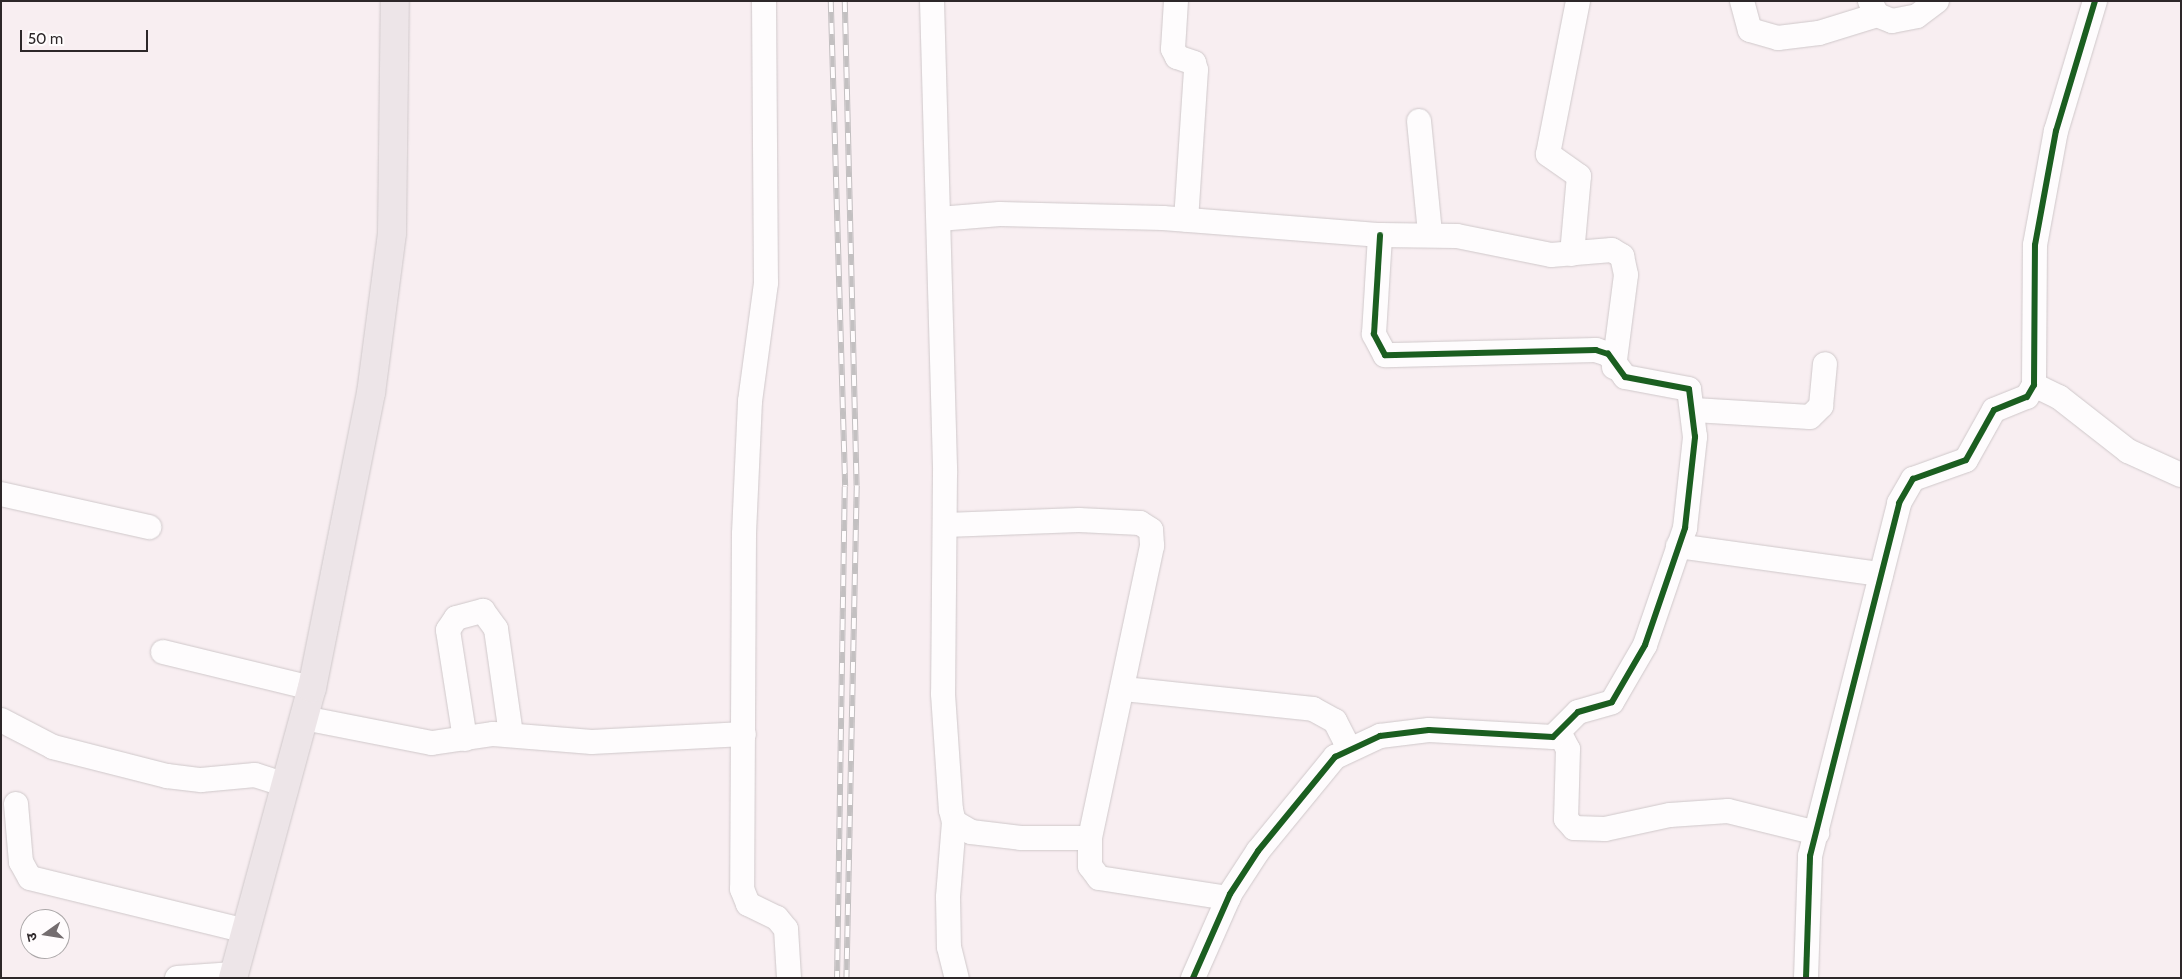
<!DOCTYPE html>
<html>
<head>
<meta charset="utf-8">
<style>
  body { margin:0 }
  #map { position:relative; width:2182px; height:979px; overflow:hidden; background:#f8eef1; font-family:Cabin,"Noto Sans Devanagari",sans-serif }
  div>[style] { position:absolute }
  .roads { filter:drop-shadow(0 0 1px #cfc8ca) drop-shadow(0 0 1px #cfc8ca) }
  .minor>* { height:24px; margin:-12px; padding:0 12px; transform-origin:12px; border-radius:12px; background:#fefcfd }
  .major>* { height:28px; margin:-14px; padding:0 14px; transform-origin:14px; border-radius:14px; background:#ede5e8 }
  .rail>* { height:5.5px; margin-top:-2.75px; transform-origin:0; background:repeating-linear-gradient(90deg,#fffcfd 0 11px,#c3c0c1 0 22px); box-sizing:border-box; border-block:1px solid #c3c0c1 }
  .cycleway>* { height:6px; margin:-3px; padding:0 3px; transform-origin:3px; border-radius:3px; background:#1b5e20 }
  span { translate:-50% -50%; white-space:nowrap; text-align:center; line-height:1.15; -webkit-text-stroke:4.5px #fffcfd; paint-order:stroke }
  .frame { position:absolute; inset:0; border:2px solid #2d2729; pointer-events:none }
  .north { position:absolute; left:20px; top:909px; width:50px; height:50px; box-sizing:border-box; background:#fffcfd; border:1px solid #aba7a8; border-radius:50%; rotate:257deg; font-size:14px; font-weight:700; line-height:20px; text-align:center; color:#2d2729 }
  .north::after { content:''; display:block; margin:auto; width:18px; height:22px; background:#746d6f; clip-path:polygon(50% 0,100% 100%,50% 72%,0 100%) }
  .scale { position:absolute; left:20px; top:30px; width:128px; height:22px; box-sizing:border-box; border:2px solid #2d2729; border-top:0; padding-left:6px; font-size:15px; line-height:18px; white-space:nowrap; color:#2d2729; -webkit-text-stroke:4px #fffcfd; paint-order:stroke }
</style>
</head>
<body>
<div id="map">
  <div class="roads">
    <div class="minor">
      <i style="left:764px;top:1px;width:282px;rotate:89.6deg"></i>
      <i style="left:766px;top:283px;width:119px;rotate:97.7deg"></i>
      <i style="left:750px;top:401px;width:133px;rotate:92.6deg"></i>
      <i style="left:744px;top:534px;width:355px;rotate:90.3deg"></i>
      <i style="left:742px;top:889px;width:16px;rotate:68deg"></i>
      <i style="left:748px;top:904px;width:32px;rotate:26deg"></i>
      <i style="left:777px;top:918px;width:14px;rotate:51deg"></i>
      <i style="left:786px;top:929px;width:49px;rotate:86.5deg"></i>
      <i style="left:932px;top:1px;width:472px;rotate:88.4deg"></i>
      <i style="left:945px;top:473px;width:221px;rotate:90.5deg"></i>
      <i style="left:943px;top:694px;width:116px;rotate:86.1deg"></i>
      <i style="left:951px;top:810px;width:12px;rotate:76deg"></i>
      <i style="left:954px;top:822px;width:20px;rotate:30deg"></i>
      <i style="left:971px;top:832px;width:50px;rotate:6.8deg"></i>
      <i style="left:1021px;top:838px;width:69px"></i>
      <i style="left:1176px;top:1px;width:48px;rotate:93.6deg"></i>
      <i style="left:1173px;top:49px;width:9px;rotate:63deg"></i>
      <i style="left:1177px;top:57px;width:18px;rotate:19deg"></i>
      <i style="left:1194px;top:63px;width:7px;rotate:74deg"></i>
      <i style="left:1196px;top:70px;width:150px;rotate:93.8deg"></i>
      <i style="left:1742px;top:1px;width:30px;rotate:75deg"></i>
      <i style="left:1750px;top:30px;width:29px;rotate:16deg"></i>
      <i style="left:1778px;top:38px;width:41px;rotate:-7deg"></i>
      <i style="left:1819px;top:33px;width:61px;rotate:-17.2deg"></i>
      <i style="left:1870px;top:1px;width:16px;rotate:63deg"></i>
      <i style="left:1877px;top:15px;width:16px;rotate:22deg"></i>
      <i style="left:1892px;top:21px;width:25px;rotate:-11deg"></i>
      <i style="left:1917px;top:16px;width:25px;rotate:-37deg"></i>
      <i style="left:1419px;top:121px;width:114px;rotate:84.4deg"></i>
      <i style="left:939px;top:219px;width:61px;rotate:-4.7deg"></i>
      <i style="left:1000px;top:214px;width:163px;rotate:1.4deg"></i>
      <i style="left:1163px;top:218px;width:218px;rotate:4.5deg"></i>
      <i style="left:1380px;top:235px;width:77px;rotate:0.7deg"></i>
      <i style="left:1457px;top:236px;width:96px;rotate:11.4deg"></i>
      <i style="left:1551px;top:255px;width:61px;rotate:-4.7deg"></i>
      <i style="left:1612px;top:250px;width:12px;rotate:31deg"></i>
      <i style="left:1622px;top:256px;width:19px;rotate:78deg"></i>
      <i style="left:1626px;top:275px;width:93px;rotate:97.4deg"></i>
      <i style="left:1572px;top:254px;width:78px;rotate:-84.9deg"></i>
      <i style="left:1579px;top:176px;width:38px;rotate:-145deg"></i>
      <i style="left:1548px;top:154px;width:156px;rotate:-78.9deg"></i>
      <i style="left:2034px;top:385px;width:28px;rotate:26deg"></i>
      <i style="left:2059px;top:397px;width:88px;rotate:38deg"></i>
      <i style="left:2128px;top:451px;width:58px;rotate:24.4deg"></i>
      <i style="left:1694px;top:410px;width:116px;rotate:3.5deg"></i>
      <i style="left:1810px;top:417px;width:16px;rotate:-45deg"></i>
      <i style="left:1821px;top:406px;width:42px;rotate:-84.6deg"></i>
      <i style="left:1px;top:494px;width:152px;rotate:12.6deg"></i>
      <i style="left:946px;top:525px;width:133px;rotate:-2.2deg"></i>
      <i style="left:1079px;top:520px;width:61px;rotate:2.8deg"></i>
      <i style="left:1140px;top:523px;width:13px;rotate:32deg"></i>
      <i style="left:1151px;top:530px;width:16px;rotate:86deg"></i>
      <i style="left:1152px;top:546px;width:299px;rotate:102deg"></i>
      <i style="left:1090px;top:838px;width:28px;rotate:90deg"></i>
      <i style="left:1090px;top:866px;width:15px;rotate:53deg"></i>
      <i style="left:1099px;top:878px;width:131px;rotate:8.8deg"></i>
      <i style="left:1678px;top:546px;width:205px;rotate:7.9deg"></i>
      <i style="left:163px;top:652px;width:153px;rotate:13.6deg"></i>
      <i style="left:1124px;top:689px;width:190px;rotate:6deg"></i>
      <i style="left:1313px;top:709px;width:25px;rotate:29deg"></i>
      <i style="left:1335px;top:721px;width:30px;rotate:63deg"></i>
      <i style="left:304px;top:718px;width:130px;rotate:11.1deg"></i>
      <i style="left:432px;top:743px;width:62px;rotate:-8.4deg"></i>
      <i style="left:493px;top:734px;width:99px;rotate:4.6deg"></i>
      <i style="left:592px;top:742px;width:152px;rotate:-3deg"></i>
      <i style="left:1px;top:720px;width:59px;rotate:27.4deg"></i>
      <i style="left:53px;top:747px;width:118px;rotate:14.3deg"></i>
      <i style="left:167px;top:776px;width:34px;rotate:7deg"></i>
      <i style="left:201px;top:780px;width:54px;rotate:-5.3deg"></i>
      <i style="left:255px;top:775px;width:33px;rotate:18deg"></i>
      <i style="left:1560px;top:734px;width:17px;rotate:62deg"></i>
      <i style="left:1568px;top:749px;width:70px;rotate:91.6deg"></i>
      <i style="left:1566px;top:819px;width:12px;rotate:48deg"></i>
      <i style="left:1574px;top:828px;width:31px;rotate:2deg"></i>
      <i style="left:1605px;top:829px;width:66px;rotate:-12.2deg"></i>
      <i style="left:1670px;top:815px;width:58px;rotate:-3.9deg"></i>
      <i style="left:1728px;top:811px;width:92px;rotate:13.9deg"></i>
      <i style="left:465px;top:739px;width:110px;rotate:-98.9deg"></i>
      <i style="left:448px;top:630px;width:14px;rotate:-56deg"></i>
      <i style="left:456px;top:618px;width:28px;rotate:-15deg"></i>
      <i style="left:483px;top:611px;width:22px;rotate:54deg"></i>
      <i style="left:496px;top:629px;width:106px;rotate:81.9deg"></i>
      <i style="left:16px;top:804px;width:58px;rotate:85.1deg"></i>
      <i style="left:21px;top:862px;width:18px;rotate:61deg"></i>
      <i style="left:30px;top:878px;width:222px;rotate:13.8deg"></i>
      <i style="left:954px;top:822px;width:75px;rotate:94.6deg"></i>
      <i style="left:948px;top:897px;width:50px;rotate:88.9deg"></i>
      <i style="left:949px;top:947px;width:32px;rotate:76deg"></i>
      <i style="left:177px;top:978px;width:57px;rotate:-4deg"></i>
      <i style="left:1193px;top:978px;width:92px;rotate:-66.2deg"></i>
      <i style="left:1230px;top:894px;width:51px;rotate:-56.9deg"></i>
      <i style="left:1258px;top:851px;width:122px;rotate:-50.7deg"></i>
      <i style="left:1335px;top:757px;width:50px;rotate:-25deg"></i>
      <i style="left:1380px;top:736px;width:49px;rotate:-7deg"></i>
      <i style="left:1429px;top:730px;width:124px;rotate:3.2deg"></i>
      <i style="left:1553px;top:737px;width:35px;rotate:-45deg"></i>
      <i style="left:1578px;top:712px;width:35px;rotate:-16deg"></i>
      <i style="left:1612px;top:702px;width:66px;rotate:-59.9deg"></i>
      <i style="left:1645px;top:645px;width:124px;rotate:-71.1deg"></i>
      <i style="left:1685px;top:528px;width:92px;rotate:-83.7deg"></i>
      <i style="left:1695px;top:437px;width:48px;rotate:-97.1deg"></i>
      <i style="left:1689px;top:389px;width:65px;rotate:-169.4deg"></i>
      <i style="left:1625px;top:377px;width:29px;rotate:-126deg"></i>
      <i style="left:1608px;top:354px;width:13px;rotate:-162deg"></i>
      <i style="left:1596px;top:350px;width:211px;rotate:178.6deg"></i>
      <i style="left:1385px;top:355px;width:24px;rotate:-118deg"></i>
      <i style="left:1374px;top:334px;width:99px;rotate:-86.5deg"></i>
      <i style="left:1806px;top:978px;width:122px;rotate:-88.1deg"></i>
      <i style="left:1810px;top:856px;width:364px;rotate:-75.8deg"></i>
      <i style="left:1899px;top:503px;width:28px;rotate:-60deg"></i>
      <i style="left:1913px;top:479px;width:56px;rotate:-19.7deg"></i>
      <i style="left:1966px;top:460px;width:57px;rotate:-60.8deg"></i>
      <i style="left:1994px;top:410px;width:35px;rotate:-22deg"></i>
      <i style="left:2027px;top:397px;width:14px;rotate:-60deg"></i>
      <i style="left:2034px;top:385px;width:140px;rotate:-89.6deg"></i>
      <i style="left:2035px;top:245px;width:116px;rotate:-79.6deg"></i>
      <i style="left:2056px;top:131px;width:136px;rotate:-73.3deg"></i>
    </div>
    <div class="major">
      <i style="left:233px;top:978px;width:301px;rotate:-74.8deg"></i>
      <i style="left:312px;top:688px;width:301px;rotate:-78.7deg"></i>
      <i style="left:371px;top:393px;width:161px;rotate:-82.5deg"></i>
      <i style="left:392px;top:233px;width:232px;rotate:-89.3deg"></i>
    </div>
  </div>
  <div class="rail">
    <i style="left:831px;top:1px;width:486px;rotate:88.3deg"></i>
    <i style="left:845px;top:487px;width:491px;rotate:90.9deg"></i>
    <i style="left:845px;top:1px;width:485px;rotate:88.6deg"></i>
    <i style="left:857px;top:486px;width:492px;rotate:91.2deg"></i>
  </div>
  <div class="cycleway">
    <i style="left:1193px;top:978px;width:92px;rotate:-66.2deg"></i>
    <i style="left:1230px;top:894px;width:51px;rotate:-56.9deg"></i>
    <i style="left:1258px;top:851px;width:122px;rotate:-50.7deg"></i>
    <i style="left:1335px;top:757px;width:50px;rotate:-25deg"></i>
    <i style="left:1380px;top:736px;width:49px;rotate:-7deg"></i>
    <i style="left:1429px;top:730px;width:124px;rotate:3.2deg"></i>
    <i style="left:1553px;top:737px;width:35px;rotate:-45deg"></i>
    <i style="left:1578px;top:712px;width:35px;rotate:-16deg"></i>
    <i style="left:1612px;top:702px;width:66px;rotate:-59.9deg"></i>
    <i style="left:1645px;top:645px;width:124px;rotate:-71.1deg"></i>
    <i style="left:1685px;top:528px;width:92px;rotate:-83.7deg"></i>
    <i style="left:1695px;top:437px;width:48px;rotate:-97.1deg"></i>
    <i style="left:1689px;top:389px;width:65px;rotate:-169.4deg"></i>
    <i style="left:1625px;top:377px;width:29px;rotate:-126deg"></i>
    <i style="left:1608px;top:354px;width:13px;rotate:-162deg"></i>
    <i style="left:1596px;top:350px;width:211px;rotate:178.6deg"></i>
    <i style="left:1385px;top:355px;width:24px;rotate:-118deg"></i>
    <i style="left:1374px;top:334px;width:99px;rotate:-86.5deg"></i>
    <i style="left:1806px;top:978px;width:122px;rotate:-88.1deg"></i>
    <i style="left:1810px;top:856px;width:364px;rotate:-75.8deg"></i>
    <i style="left:1899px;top:503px;width:28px;rotate:-60deg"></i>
    <i style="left:1913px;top:479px;width:56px;rotate:-19.7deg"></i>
    <i style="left:1966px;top:460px;width:57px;rotate:-60.8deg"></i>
    <i style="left:1994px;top:410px;width:35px;rotate:-22deg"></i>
    <i style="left:2027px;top:397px;width:14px;rotate:-60deg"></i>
    <i style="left:2034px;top:385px;width:140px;rotate:-89.6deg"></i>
    <i style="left:2035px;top:245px;width:116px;rotate:-79.6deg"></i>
    <i style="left:2056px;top:131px;width:136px;rotate:-73.3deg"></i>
  </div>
  <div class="frame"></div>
  <div class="north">उ</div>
  <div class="scale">50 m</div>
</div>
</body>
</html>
